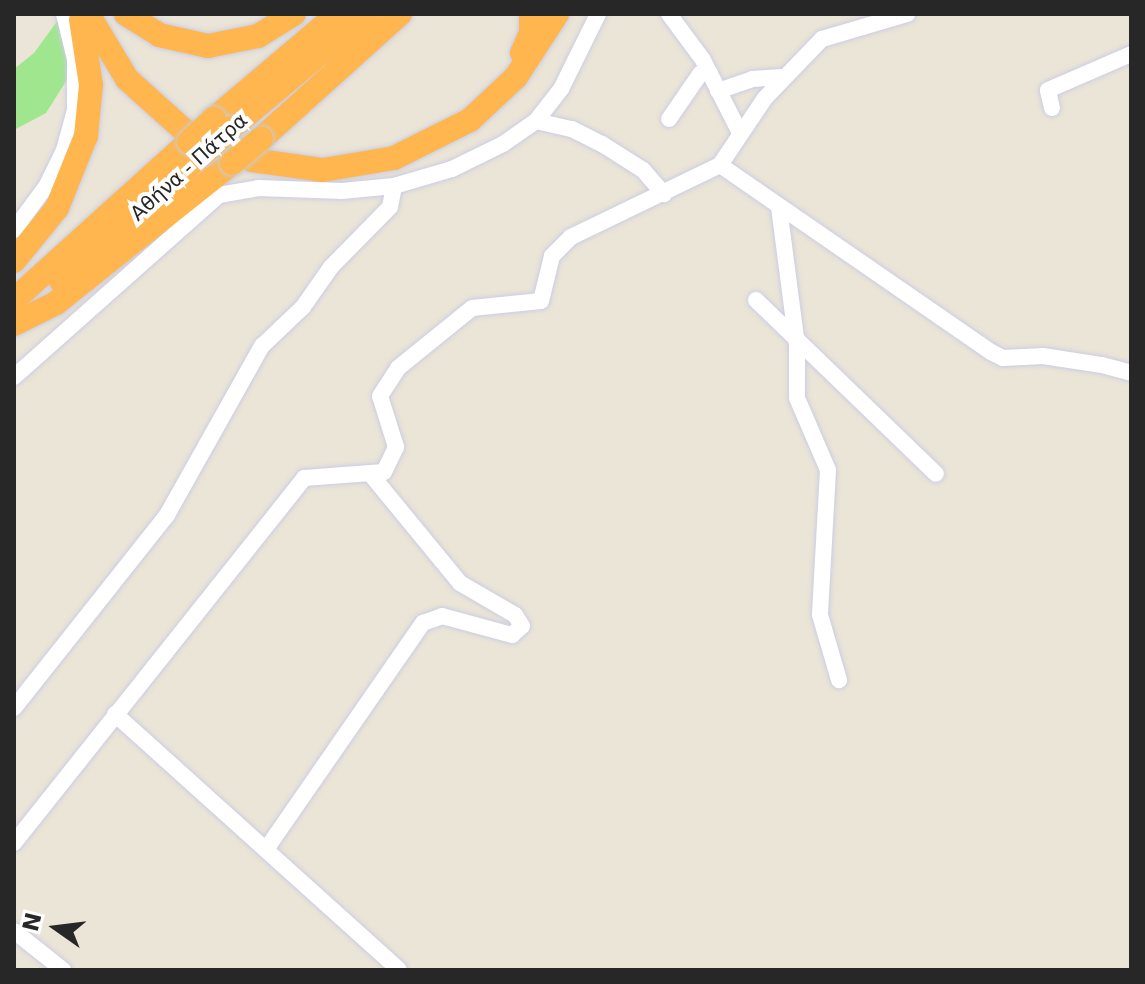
<!DOCTYPE html>
<html>
<head>
<meta charset="utf-8">
<style>
  body { margin:0 }
  #map { position:relative; width:1145px; height:984px; overflow:hidden; background:#ebe5d7; font-family:"DejaVu Sans",sans-serif }
  div>[style] { position:absolute }
  .green>* { inset:0; background:#a0e68f }
  .roads { filter:drop-shadow(0 0 2px #cccde1) drop-shadow(0 0 2px #cccde1) }
  .minor>* { height:16px; margin:-8px; padding:0 8px; transform-origin:8px; border-radius:8px; background:#fff }
  .highway>* { height:24px; margin:-12px; padding:0 12px; transform-origin:12px; border-radius:12px; background:#ffb64e }
  .bridges { filter:drop-shadow(0 0 2px #cbcbcb) drop-shadow(0 0 2px #cbcbcb) }
  .highway-bridge>* { height:24px; margin:-12px; padding:0 12px; transform-origin:12px; border-radius:12px; background:#ffb64e }
  span { translate:-50% -50%; white-space:nowrap; text-align:center; line-height:1.15; -webkit-text-stroke:8px #fff; paint-order:stroke }
  .street-label { font-size:20px; color:#272727 }
  .frame { position:absolute; inset:0; border:16px solid #272727; pointer-events:none }
  .north { position:absolute; left:16px; top:888px; width:80px; height:80px; -webkit-text-stroke:6px #fff; paint-order:stroke; rotate:284deg; font-size:22px; font-weight:700; line-height:32px; text-align:center; color:#272727 }
  .north::after { content:''; display:block; margin:auto; width:28px; height:36px; background:#272727; clip-path:polygon(50% 0,100% 100%,50% 72%,0 100%) }
</style>
</head>
<body>
<div id="map">
  <div class="green">
    <i style="clip-path:polygon(58px 20px,70px 75px,46px 113px,14px 130px,14px 69px,34px 53px)"></i>
  </div>
  <div class="roads">
    <div class="minor">
      <i style="left:669px;top:14px;width:57px;rotate:53.5deg"></i>
      <i style="left:703px;top:60px;width:82px;rotate:63.1deg"></i>
      <i style="left:718px;top:91px;width:36px;rotate:-19deg"></i>
      <i style="left:752px;top:79px;width:30px;rotate:-4deg"></i>
      <i style="left:1052px;top:108px;width:18px;rotate:-103deg"></i>
      <i style="left:1048px;top:90px;width:90px;rotate:-23.4deg"></i>
      <i style="left:669px;top:119px;width:55px;rotate:-55.4deg"></i>
      <i style="left:700px;top:74px;width:10px;rotate:-6deg"></i>
      <i style="left:536px;top:121px;width:37px;rotate:13deg"></i>
      <i style="left:572px;top:129px;width:34px;rotate:27deg"></i>
      <i style="left:602px;top:144px;width:49px;rotate:32.4deg"></i>
      <i style="left:643px;top:170px;width:32px;rotate:49deg"></i>
      <i style="left:720px;top:165px;width:329px;rotate:34.6deg"></i>
      <i style="left:991px;top:352px;width:13px;rotate:27deg"></i>
      <i style="left:1003px;top:358px;width:40px;rotate:-2.9deg"></i>
      <i style="left:1043px;top:356px;width:60px;rotate:8.7deg"></i>
      <i style="left:1102px;top:365px;width:30px;rotate:15deg"></i>
      <i style="left:779px;top:207px;width:139px;rotate:82.6deg"></i>
      <i style="left:797px;top:345px;width:53px;rotate:90deg"></i>
      <i style="left:797px;top:398px;width:78px;rotate:66.7deg"></i>
      <i style="left:828px;top:470px;width:145px;rotate:93.2deg"></i>
      <i style="left:820px;top:615px;width:68px;rotate:73.7deg"></i>
      <i style="left:14px;top:230px;width:56px;rotate:-53.7deg"></i>
      <i style="left:47px;top:185px;width:39px;rotate:-64deg"></i>
      <i style="left:64px;top:150px;width:41px;rotate:-74.6deg"></i>
      <i style="left:75px;top:110px;width:51px;rotate:-90deg"></i>
      <i style="left:75px;top:59px;width:46px;rotate:-103.7deg"></i>
      <i style="left:756px;top:300px;width:250px;rotate:44deg"></i>
      <i style="left:14px;top:377px;width:274px;rotate:-41.6deg"></i>
      <i style="left:219px;top:195px;width:40px;rotate:-10deg"></i>
      <i style="left:258px;top:188px;width:84px;rotate:2deg"></i>
      <i style="left:342px;top:191px;width:52px;rotate:-5.5deg"></i>
      <i style="left:394px;top:186px;width:60px;rotate:-16.3deg"></i>
      <i style="left:452px;top:169px;width:57px;rotate:-26.1deg"></i>
      <i style="left:503px;top:144px;width:40px;rotate:-34.9deg"></i>
      <i style="left:536px;top:121px;width:41px;rotate:-52deg"></i>
      <i style="left:561px;top:89px;width:84px;rotate:-63.7deg"></i>
      <i style="left:14px;top:708px;width:246px;rotate:-51.6deg"></i>
      <i style="left:167px;top:515px;width:194px;rotate:-60.7deg"></i>
      <i style="left:262px;top:346px;width:57px;rotate:-43.6deg"></i>
      <i style="left:303px;top:307px;width:49px;rotate:-55deg"></i>
      <i style="left:331px;top:267px;width:84px;rotate:-45.5deg"></i>
      <i style="left:390px;top:207px;width:21px;rotate:-79deg"></i>
      <i style="left:115px;top:714px;width:382px;rotate:42deg"></i>
      <i style="left:14px;top:843px;width:466px;rotate:-51.5deg"></i>
      <i style="left:304px;top:478px;width:80px;rotate:-4.3deg"></i>
      <i style="left:384px;top:472px;width:28px;rotate:-64deg"></i>
      <i style="left:396px;top:447px;width:53px;rotate:-107.4deg"></i>
      <i style="left:380px;top:396px;width:33px;rotate:-57deg"></i>
      <i style="left:398px;top:368px;width:95px;rotate:-39deg"></i>
      <i style="left:472px;top:308px;width:69px;rotate:-5.8deg"></i>
      <i style="left:541px;top:301px;width:46px;rotate:-76.3deg"></i>
      <i style="left:552px;top:256px;width:27px;rotate:-45deg"></i>
      <i style="left:571px;top:237px;width:165px;rotate:-25.8deg"></i>
      <i style="left:720px;top:165px;width:81px;rotate:-56.1deg"></i>
      <i style="left:765px;top:98px;width:82px;rotate:-46deg"></i>
      <i style="left:822px;top:39px;width:89px;rotate:-16.4deg"></i>
      <i style="left:267px;top:848px;width:274px;rotate:-55.3deg"></i>
      <i style="left:423px;top:623px;width:20px;rotate:-20deg"></i>
      <i style="left:442px;top:616px;width:73px;rotate:15.2deg"></i>
      <i style="left:512px;top:635px;width:13px;rotate:-42deg"></i>
      <i style="left:522px;top:626px;width:13px;rotate:-122deg"></i>
      <i style="left:515px;top:615px;width:64px;rotate:-149.8deg"></i>
      <i style="left:460px;top:583px;width:139px;rotate:-129.4deg"></i>
      <i style="left:14px;top:931px;width:63px;rotate:38.5deg"></i>
    </div>
    <div class="highway">
      <i style="left:88px;top:14px;width:76px;rotate:59deg"></i>
      <i style="left:127px;top:79px;width:78px;rotate:41.9deg"></i>
      <i style="left:185px;top:131px;width:73px;rotate:23.4deg"></i>
      <i style="left:252px;top:160px;width:72px;rotate:8deg"></i>
      <i style="left:323px;top:170px;width:72px;rotate:-9.6deg"></i>
      <i style="left:394px;top:158px;width:85px;rotate:-26.6deg"></i>
      <i style="left:470px;top:120px;width:63px;rotate:-43.1deg"></i>
      <i style="left:516px;top:77px;width:75px;rotate:-56.9deg"></i>
      <i style="left:126px;top:14px;width:39px;rotate:32deg"></i>
      <i style="left:159px;top:35px;width:50px;rotate:12.7deg"></i>
      <i style="left:208px;top:46px;width:51px;rotate:-11.3deg"></i>
      <i style="left:258px;top:36px;width:42px;rotate:-31.4deg"></i>
      <i style="left:522px;top:53px;width:22px;rotate:-66deg"></i>
      <i style="left:531px;top:33px;width:19px;rotate:-90deg"></i>
      <i style="left:214px;top:119px;width:162px;rotate:-40.3deg"></i>
      <i style="left:231px;top:128px;width:177px;rotate:-40deg"></i>
      <i style="left:261px;top:139px;width:187px;rotate:-42deg"></i>
      <i style="left:14px;top:261px;width:68px;rotate:-50.9deg"></i>
      <i style="left:57px;top:208px;width:78px;rotate:-68.1deg"></i>
      <i style="left:86px;top:136px;width:51px;rotate:-84.4deg"></i>
      <i style="left:91px;top:85px;width:66px;rotate:-98.7deg"></i>
      <i style="left:61px;top:281px;width:193px;rotate:-41.9deg"></i>
      <i style="left:14px;top:300px;width:236px;rotate:-42.1deg"></i>
      <i style="left:14px;top:324px;width:47px;rotate:-26.6deg"></i>
      <i style="left:56px;top:303px;width:225px;rotate:-38.5deg"></i>
    </div>
  </div>
  <div class="bridges">
    <div class="highway-bridge">
      <i style="left:189px;top:142px;width:34px;rotate:-43deg"></i>
      <i style="left:205px;top:152px;width:35px;rotate:-43deg"></i>
      <i style="left:232px;top:163px;width:38px;rotate:-40deg"></i>
    </div>
  </div>
  <div class="street-label">
    <span style="left:189px;top:167px;rotate:-42deg">Αθήνα - Πάτρα</span>
  </div>
  <div class="frame"></div>
  <div class="north">N</div>
</div>
</body>
</html>
